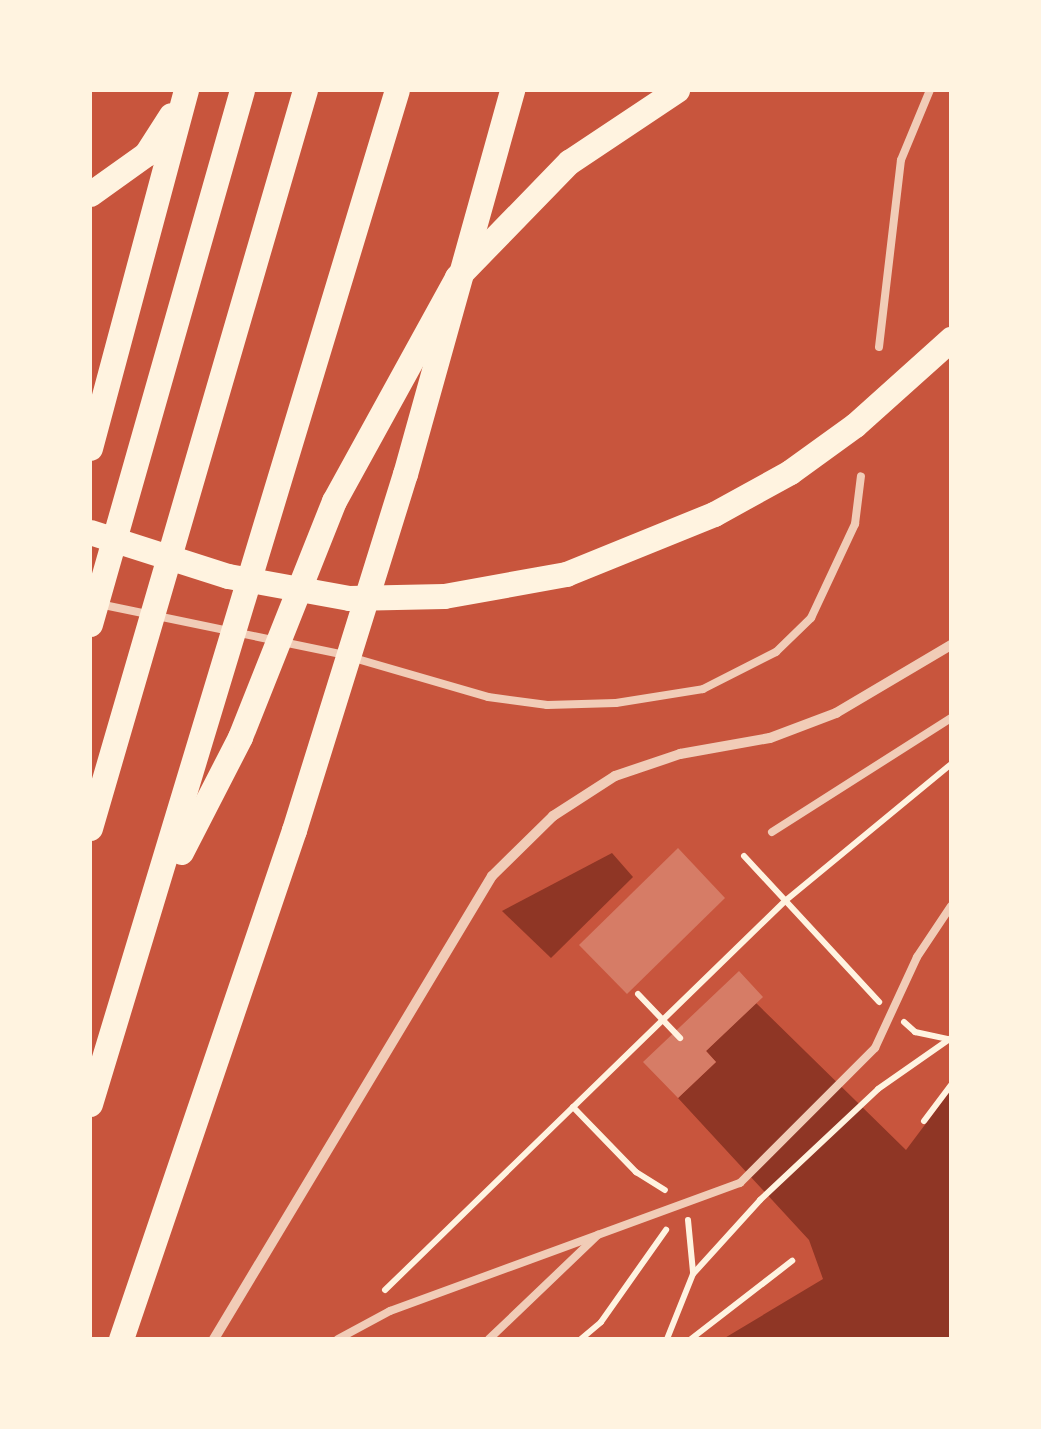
<!DOCTYPE html>
<html>
<head>
<meta charset="utf-8">
<style>
  body { margin:0 }
  #map { position:relative; width:1041px; height:1429px; overflow:hidden; background:#c8553d; font-family:Manrope,sans-serif }
  div>[style] { position:absolute }
  .water>* { inset:0; background:#8f3625 }
  .building>* { inset:0; background:#d67c66 }
  .path>* { height:6px; margin:-3px; padding:0 3px; transform-origin:3px; border-radius:3px; background:#fff3e0 }
  .service>* { height:8px; margin:-4px; padding:0 4px; transform-origin:4px; border-radius:4px; background:#f1ccb7 }
  .minor>* { height:10px; margin:-5px; padding:0 5px; transform-origin:5px; border-radius:5px; background:#f1ccb7 }
  .motorway>* { height:25px; margin:-12.5px; padding:0 12.5px; transform-origin:12.5px; border-radius:12.5px; background:#fff3e0 }
  span { translate:-50% -50%; white-space:nowrap; text-align:center; line-height:1.15; -webkit-text-stroke:9px #fff3e0; paint-order:stroke }
  .frame { position:absolute; inset:0; border:92px solid #fff3e0; pointer-events:none }
</style>
</head>
<body>
<div id="map">
  <div class="water">
    <i style="clip-path:polygon(612px 853px,633px 877px,551px 958px,502px 911px)"></i>
    <i style="clip-path:polygon(756px 1003px,906px 1150px,951px 1090px,951px 1339px,723px 1339px,823px 1279px,809px 1240px,678px 1098px,716px 1062px,706px 1051px)"></i>
  </div>
  <div class="building">
    <i style="clip-path:polygon(678px 848px,725px 898px,627px 994px,579px 945px)"></i>
    <i style="clip-path:polygon(739px 971px,763px 997px,706px 1051px,716px 1062px,678px 1098px,643px 1062px)"></i>
  </div>
  <div class="path">
    <i style="left:744px;top:856px;width:199px;rotate:47.2deg"></i>
    <i style="left:638px;top:994px;width:61px;rotate:46.3deg"></i>
    <i style="left:904px;top:1022px;width:15px;rotate:42deg"></i>
    <i style="left:915px;top:1032px;width:33px;rotate:12deg"></i>
    <i style="left:573px;top:1107px;width:91px;rotate:45.9deg"></i>
    <i style="left:636px;top:1172px;width:34px;rotate:32deg"></i>
    <i style="left:924px;top:1121px;width:45px;rotate:-53.1deg"></i>
    <i style="left:688px;top:1220px;width:52px;rotate:84.5deg"></i>
    <i style="left:385px;top:1290px;width:558px;rotate:-44.2deg"></i>
    <i style="left:785px;top:901px;width:215px;rotate:-39.5deg"></i>
    <i style="left:581px;top:1339px;width:26px;rotate:-40deg"></i>
    <i style="left:601px;top:1322px;width:113px;rotate:-54.8deg"></i>
    <i style="left:667px;top:1339px;width:70px;rotate:-68.2deg"></i>
    <i style="left:693px;top:1274px;width:100px;rotate:-47.8deg"></i>
    <i style="left:760px;top:1200px;width:162px;rotate:-43.2deg"></i>
    <i style="left:878px;top:1089px;width:89px;rotate:-34.9deg"></i>
    <i style="left:691px;top:1339px;width:128px;rotate:-37.7deg"></i>
  </div>
  <div class="service">
    <i style="left:879px;top:347px;width:188px;rotate:-83.3deg"></i>
    <i style="left:901px;top:160px;width:76px;rotate:-67.5deg"></i>
    <i style="left:99px;top:604px;width:246px;rotate:11.7deg"></i>
    <i style="left:340px;top:654px;width:154px;rotate:16.2deg"></i>
    <i style="left:488px;top:697px;width:60px;rotate:7.7deg"></i>
    <i style="left:547px;top:705px;width:69px;rotate:-1.7deg"></i>
    <i style="left:616px;top:703px;width:88px;rotate:-9.1deg"></i>
    <i style="left:703px;top:689px;width:82px;rotate:-26.9deg"></i>
    <i style="left:776px;top:652px;width:49px;rotate:-44.2deg"></i>
    <i style="left:811px;top:618px;width:104px;rotate:-64.9deg"></i>
    <i style="left:855px;top:524px;width:48px;rotate:-82.9deg"></i>
    <i style="left:772px;top:832px;width:212px;rotate:-32.5deg"></i>
    <i style="left:338px;top:1339px;width:59px;rotate:-28.3deg"></i>
    <i style="left:390px;top:1311px;width:373px;rotate:-20.1deg"></i>
    <i style="left:740px;top:1183px;width:191px;rotate:-45deg"></i>
    <i style="left:875px;top:1048px;width:100px;rotate:-65.2deg"></i>
    <i style="left:917px;top:957px;width:61px;rotate:-56.3deg"></i>
    <i style="left:489px;top:1339px;width:151px;rotate:-43.7deg"></i>
  </div>
  <div class="minor">
    <i style="left:214px;top:1339px;width:540px;rotate:-59.02deg"></i>
    <i style="left:492px;top:876px;width:86px;rotate:-44.5deg"></i>
    <i style="left:553px;top:816px;width:74px;rotate:-32.8deg"></i>
    <i style="left:615px;top:776px;width:69px;rotate:-18.7deg"></i>
    <i style="left:680px;top:754px;width:91px;rotate:-10.1deg"></i>
    <i style="left:770px;top:738px;width:71px;rotate:-20.7deg"></i>
    <i style="left:836px;top:713px;width:134px;rotate:-30.6deg"></i>
  </div>
  <div class="motorway">
    <i style="left:90px;top:194px;width:69px;rotate:-35.5deg"></i>
    <i style="left:146px;top:154px;width:46px;rotate:-57.3deg"></i>
    <i style="left:90px;top:448px;width:371px;rotate:-75deg"></i>
    <i style="left:90px;top:532px;width:145px;rotate:17.7deg"></i>
    <i style="left:228px;top:576px;width:123px;rotate:10.3deg"></i>
    <i style="left:349px;top:598px;width:95px;rotate:-1.2deg"></i>
    <i style="left:444px;top:596px;width:124px;rotate:-10.2deg"></i>
    <i style="left:566px;top:574px;width:160px;rotate:-22.1deg"></i>
    <i style="left:714px;top:514px;width:87px;rotate:-28.9deg"></i>
    <i style="left:790px;top:472px;width:80px;rotate:-35.9deg"></i>
    <i style="left:855px;top:425px;width:129px;rotate:-41.9deg"></i>
    <i style="left:90px;top:624px;width:555px;rotate:-74.11deg"></i>
    <i style="left:90px;top:828px;width:769px;rotate:-73.76deg"></i>
    <i style="left:181px;top:852px;width:129px;rotate:-62.8deg"></i>
    <i style="left:240px;top:737px;width:254px;rotate:-68.3deg"></i>
    <i style="left:334px;top:501px;width:256px;rotate:-61.2deg"></i>
    <i style="left:457px;top:277px;width:161px;rotate:-45.8deg"></i>
    <i style="left:569px;top:162px;width:130px;rotate:-33.7deg"></i>
    <i style="left:90px;top:1104px;width:1059px;rotate:-73.16deg"></i>
    <i style="left:121px;top:1339px;width:538px;rotate:-71.23deg"></i>
    <i style="left:294px;top:830px;width:373px;rotate:-72.7deg"></i>
    <i style="left:405px;top:474px;width:399px;rotate:-74.4deg"></i>
  </div>
  <div class="frame"></div>
</div>
</body>
</html>
